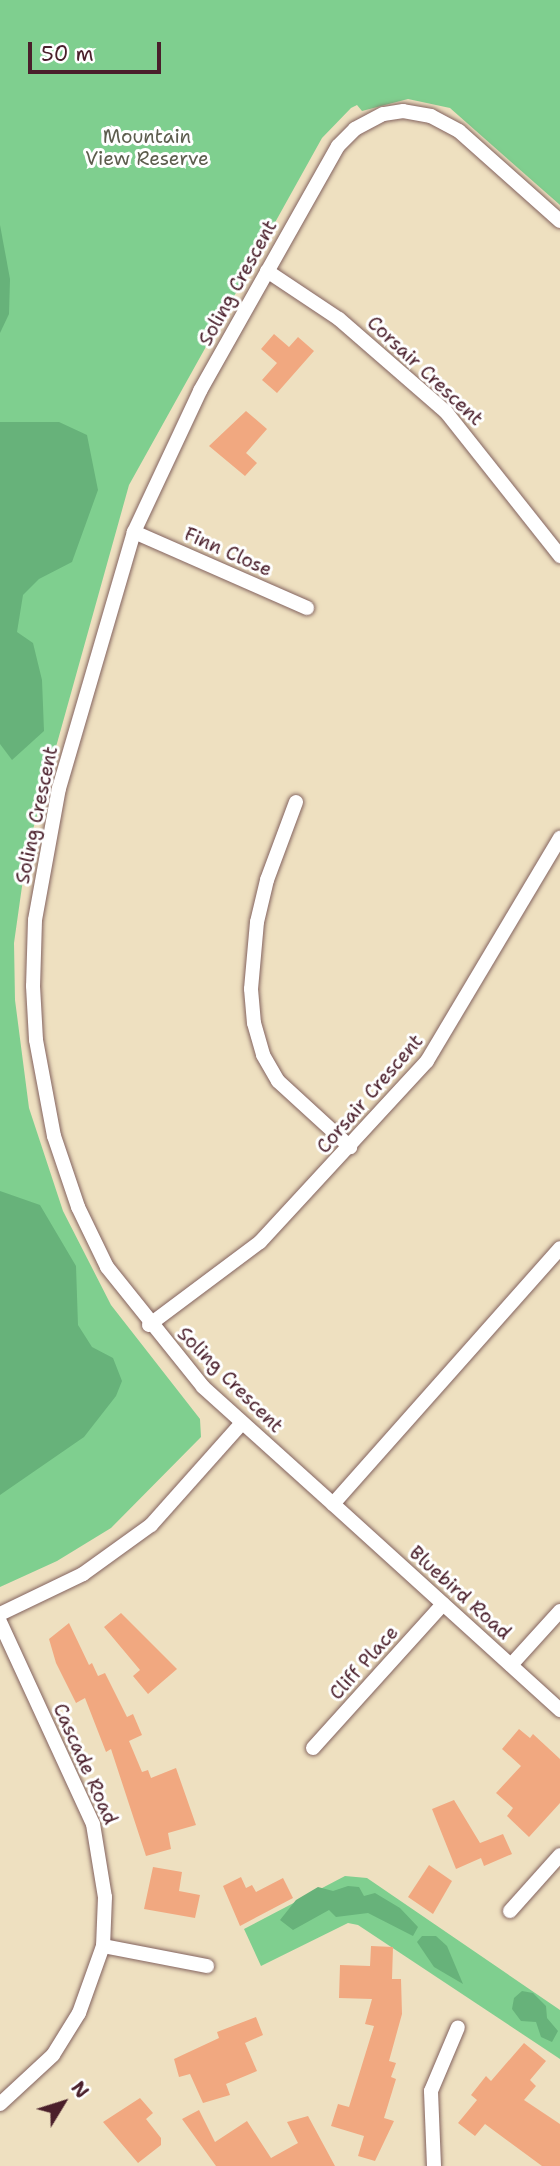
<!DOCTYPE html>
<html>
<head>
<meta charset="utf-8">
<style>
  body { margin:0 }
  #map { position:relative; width:560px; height:2166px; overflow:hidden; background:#eee0c0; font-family:"Shantell Sans",sans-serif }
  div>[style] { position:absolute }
  .green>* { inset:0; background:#7fcf8f }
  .forest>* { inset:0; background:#67b27a }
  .building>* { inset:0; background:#f1a880 }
  .roads { filter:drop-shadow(0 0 2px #83635f) drop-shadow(0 0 2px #83635f) }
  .minor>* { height:14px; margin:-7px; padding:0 7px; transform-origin:7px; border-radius:7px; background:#fff }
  span { translate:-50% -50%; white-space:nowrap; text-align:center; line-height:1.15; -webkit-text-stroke:6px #fff; paint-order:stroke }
  .park-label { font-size:19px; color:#5d5d4e }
  .street-label { font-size:19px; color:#4a1f2b }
  .north { position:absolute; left:28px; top:2068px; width:70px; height:70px; -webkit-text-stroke:5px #fff; paint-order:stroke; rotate:52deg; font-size:19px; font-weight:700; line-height:28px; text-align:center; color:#4a1f2b }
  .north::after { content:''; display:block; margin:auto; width:24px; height:32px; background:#4a1f2b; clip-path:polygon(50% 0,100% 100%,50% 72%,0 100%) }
  .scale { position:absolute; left:28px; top:42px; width:133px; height:32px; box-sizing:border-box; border:4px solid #4a1f2b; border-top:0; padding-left:9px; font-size:21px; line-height:24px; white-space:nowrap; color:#4a1f2b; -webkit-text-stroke:5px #fff; paint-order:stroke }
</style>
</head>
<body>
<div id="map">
  <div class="green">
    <i style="clip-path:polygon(0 0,560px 0,560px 205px,450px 108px,408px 99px,362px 111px,357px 105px,351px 108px,322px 138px,129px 485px,27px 851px,14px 943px,15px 1000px,29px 1108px,63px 1211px,111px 1305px,200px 1419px,201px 1437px,111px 1528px,57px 1561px,0 1587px)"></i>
    <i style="clip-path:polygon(345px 1876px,367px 1878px,560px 2010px,560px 2059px,358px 1925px,348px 1923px,261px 1966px,244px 1929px)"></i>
  </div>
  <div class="forest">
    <i style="clip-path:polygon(0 225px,10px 279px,9px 314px,0 333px)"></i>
    <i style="clip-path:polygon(0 422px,59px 422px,87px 435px,98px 490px,72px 562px,39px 579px,23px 595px,17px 632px,33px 643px,42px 680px,44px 731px,12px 760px,0 744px)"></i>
    <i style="clip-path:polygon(0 1191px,40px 1205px,76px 1266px,78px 1325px,92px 1347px,113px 1358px,122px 1381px,116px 1396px,84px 1437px,0 1495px)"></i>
    <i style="clip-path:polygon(348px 1886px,359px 1887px,364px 1896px,375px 1893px,400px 1908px,418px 1927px,413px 1936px,368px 1913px,336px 1917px,329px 1910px,293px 1930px,280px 1920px,296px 1900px,318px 1887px,333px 1891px)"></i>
    <i style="clip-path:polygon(422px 1936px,436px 1936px,447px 1946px,463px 1984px,434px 1967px,417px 1942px)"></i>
    <i style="clip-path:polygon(522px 1991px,533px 1993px,546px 2006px,547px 2018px,558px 2031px,552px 2042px,541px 2037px,536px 2022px,521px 2021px,512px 2009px,514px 1998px)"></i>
  </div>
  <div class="building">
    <i style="clip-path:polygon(274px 334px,289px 347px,298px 337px,314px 351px,277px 393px,262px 380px,277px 363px,261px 349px)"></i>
    <i style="clip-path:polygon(246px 411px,267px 429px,246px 453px,257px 463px,245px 476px,209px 446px)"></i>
    <i style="clip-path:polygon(121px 1613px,177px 1669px,148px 1694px,133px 1676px,140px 1670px,104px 1627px)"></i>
    <i style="clip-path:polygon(69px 1623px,89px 1665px,92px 1663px,98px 1676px,105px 1673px,127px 1717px,133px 1714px,142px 1735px,129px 1741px,142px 1772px,148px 1770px,151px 1778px,176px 1768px,196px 1825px,168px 1833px,171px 1849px,146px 1856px,111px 1749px,106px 1752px,85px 1698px,76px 1703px,56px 1663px,49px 1639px)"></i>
    <i style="clip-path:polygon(519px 1729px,530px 1738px,533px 1734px,560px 1759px,560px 1803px,529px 1837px,507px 1816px,513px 1808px,496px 1793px,521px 1766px,502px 1749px)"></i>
    <i style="clip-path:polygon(454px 1800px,480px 1843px,503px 1834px,512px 1854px,484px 1866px,481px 1858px,456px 1869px,432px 1809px)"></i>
    <i style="clip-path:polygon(429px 1865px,452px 1881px,433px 1914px,408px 1897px)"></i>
    <i style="clip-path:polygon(153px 1867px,182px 1872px,179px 1891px,200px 1895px,195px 1918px,144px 1909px)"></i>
    <i style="clip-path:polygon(241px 1877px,246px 1888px,252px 1885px,256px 1892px,283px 1878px,293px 1898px,240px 1926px,223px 1886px)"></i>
    <i style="clip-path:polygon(371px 1946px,393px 1947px,392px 1979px,401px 1979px,402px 2014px,389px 2061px,396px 2063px,391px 2077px,396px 2079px,384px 2118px,394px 2121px,375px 2161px,358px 2156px,364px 2136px,331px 2126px,338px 2104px,349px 2107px,374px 2026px,365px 2024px,372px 1999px,339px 1998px,340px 1965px,370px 1966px)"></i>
    <i style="clip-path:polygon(256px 2017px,263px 2035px,245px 2043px,257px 2071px,226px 2084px,230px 2095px,203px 2103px,190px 2074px,179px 2077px,174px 2059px,219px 2038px,217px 2032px)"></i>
    <i style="clip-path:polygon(524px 2043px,546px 2061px,530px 2080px,536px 2086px,524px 2100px,560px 2124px,560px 2166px,542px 2166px,485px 2124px,475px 2136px,458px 2123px,477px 2100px,471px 2095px,486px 2076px,491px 2081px)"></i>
    <i style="clip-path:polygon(140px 2098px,153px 2113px,146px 2119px,161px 2138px,161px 2145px,138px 2163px,103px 2122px)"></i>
    <i style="clip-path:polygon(199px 2110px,215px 2142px,247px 2121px,271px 2158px,298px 2143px,287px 2122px,308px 2116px,335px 2166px,216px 2166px,182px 2119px)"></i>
  </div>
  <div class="roads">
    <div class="minor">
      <i style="left:560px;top:221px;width:135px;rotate:-138.3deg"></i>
      <i style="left:459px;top:131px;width:32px;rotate:-152deg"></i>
      <i style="left:431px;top:116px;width:28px;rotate:-170deg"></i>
      <i style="left:403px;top:111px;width:20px;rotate:171deg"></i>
      <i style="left:383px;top:114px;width:32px;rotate:152deg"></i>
      <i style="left:355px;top:129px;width:24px;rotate:135deg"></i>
      <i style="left:338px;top:146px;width:281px;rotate:119.4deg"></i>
      <i style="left:200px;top:391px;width:156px;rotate:115.1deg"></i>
      <i style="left:134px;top:532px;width:267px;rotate:106.3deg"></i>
      <i style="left:59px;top:788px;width:134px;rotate:100.3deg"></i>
      <i style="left:35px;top:920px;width:66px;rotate:91.7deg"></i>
      <i style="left:33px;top:986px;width:54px;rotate:86.8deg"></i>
      <i style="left:36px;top:1040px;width:98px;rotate:79.4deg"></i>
      <i style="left:54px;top:1136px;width:75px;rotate:71.3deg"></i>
      <i style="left:78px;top:1207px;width:67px;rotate:64.2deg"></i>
      <i style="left:107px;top:1267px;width:154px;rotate:51.3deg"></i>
      <i style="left:203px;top:1387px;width:175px;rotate:42deg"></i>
      <i style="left:333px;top:1504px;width:342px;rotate:-48.4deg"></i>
      <i style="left:267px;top:271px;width:87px;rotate:33.7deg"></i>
      <i style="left:339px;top:319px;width:142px;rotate:41deg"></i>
      <i style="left:446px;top:412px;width:184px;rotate:51.6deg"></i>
      <i style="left:134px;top:532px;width:189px;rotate:23.7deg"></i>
      <i style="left:296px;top:802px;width:83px;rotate:110.4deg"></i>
      <i style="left:267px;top:880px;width:43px;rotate:103.4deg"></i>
      <i style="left:257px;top:922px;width:67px;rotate:95.1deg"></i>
      <i style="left:251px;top:989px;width:34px;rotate:85deg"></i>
      <i style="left:254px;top:1023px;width:33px;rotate:74deg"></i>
      <i style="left:263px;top:1055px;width:30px;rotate:60deg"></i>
      <i style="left:278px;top:1081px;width:98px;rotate:42.5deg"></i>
      <i style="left:149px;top:1325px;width:139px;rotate:-36.8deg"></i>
      <i style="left:260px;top:1242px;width:246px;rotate:-47.3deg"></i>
      <i style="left:427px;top:1061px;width:260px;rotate:-59.2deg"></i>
      <i style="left:333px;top:1504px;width:307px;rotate:42.2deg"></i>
      <i style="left:0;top:1614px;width:92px;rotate:-25.7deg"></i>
      <i style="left:83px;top:1574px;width:84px;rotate:-35.8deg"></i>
      <i style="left:151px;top:1525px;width:137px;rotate:-48.3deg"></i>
      <i style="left:0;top:1622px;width:222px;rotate:65.3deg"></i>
      <i style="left:93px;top:1824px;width:74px;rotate:80.7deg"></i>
      <i style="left:105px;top:1897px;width:49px;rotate:92.3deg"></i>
      <i style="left:103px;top:1946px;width:71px;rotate:109.7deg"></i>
      <i style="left:79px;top:2013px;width:49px;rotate:121.8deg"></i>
      <i style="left:53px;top:2055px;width:72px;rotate:137.2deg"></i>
      <i style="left:511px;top:1665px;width:73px;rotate:-47.8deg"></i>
      <i style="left:313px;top:1748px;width:194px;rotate:-47.9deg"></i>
      <i style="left:510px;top:1911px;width:75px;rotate:-48.2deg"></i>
      <i style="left:103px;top:1946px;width:106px;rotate:10.9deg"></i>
      <i style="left:434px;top:2166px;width:75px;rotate:-92.3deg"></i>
      <i style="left:431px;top:2091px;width:69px;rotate:-67.1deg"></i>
    </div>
  </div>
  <div class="park-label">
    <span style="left:147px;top:148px">Mountain<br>View Reserve</span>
  </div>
  <div class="street-label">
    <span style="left:238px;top:283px;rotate:-61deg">Soling Crescent</span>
    <span style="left:425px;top:371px;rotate:43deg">Corsair Crescent</span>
    <span style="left:228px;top:552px;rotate:24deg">Finn Close</span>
    <span style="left:37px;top:815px;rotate:-78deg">Soling Crescent</span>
    <span style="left:370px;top:1094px;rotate:-49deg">Corsair Crescent</span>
    <span style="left:230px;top:1380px;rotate:45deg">Soling Crescent</span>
    <span style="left:460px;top:1593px;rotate:42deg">Bluebird Road</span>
    <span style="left:364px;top:1663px;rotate:-48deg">Cliff Place</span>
    <span style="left:85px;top:1764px;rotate:66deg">Cascade Road</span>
  </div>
  <div class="north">N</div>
  <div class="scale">50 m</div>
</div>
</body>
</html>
